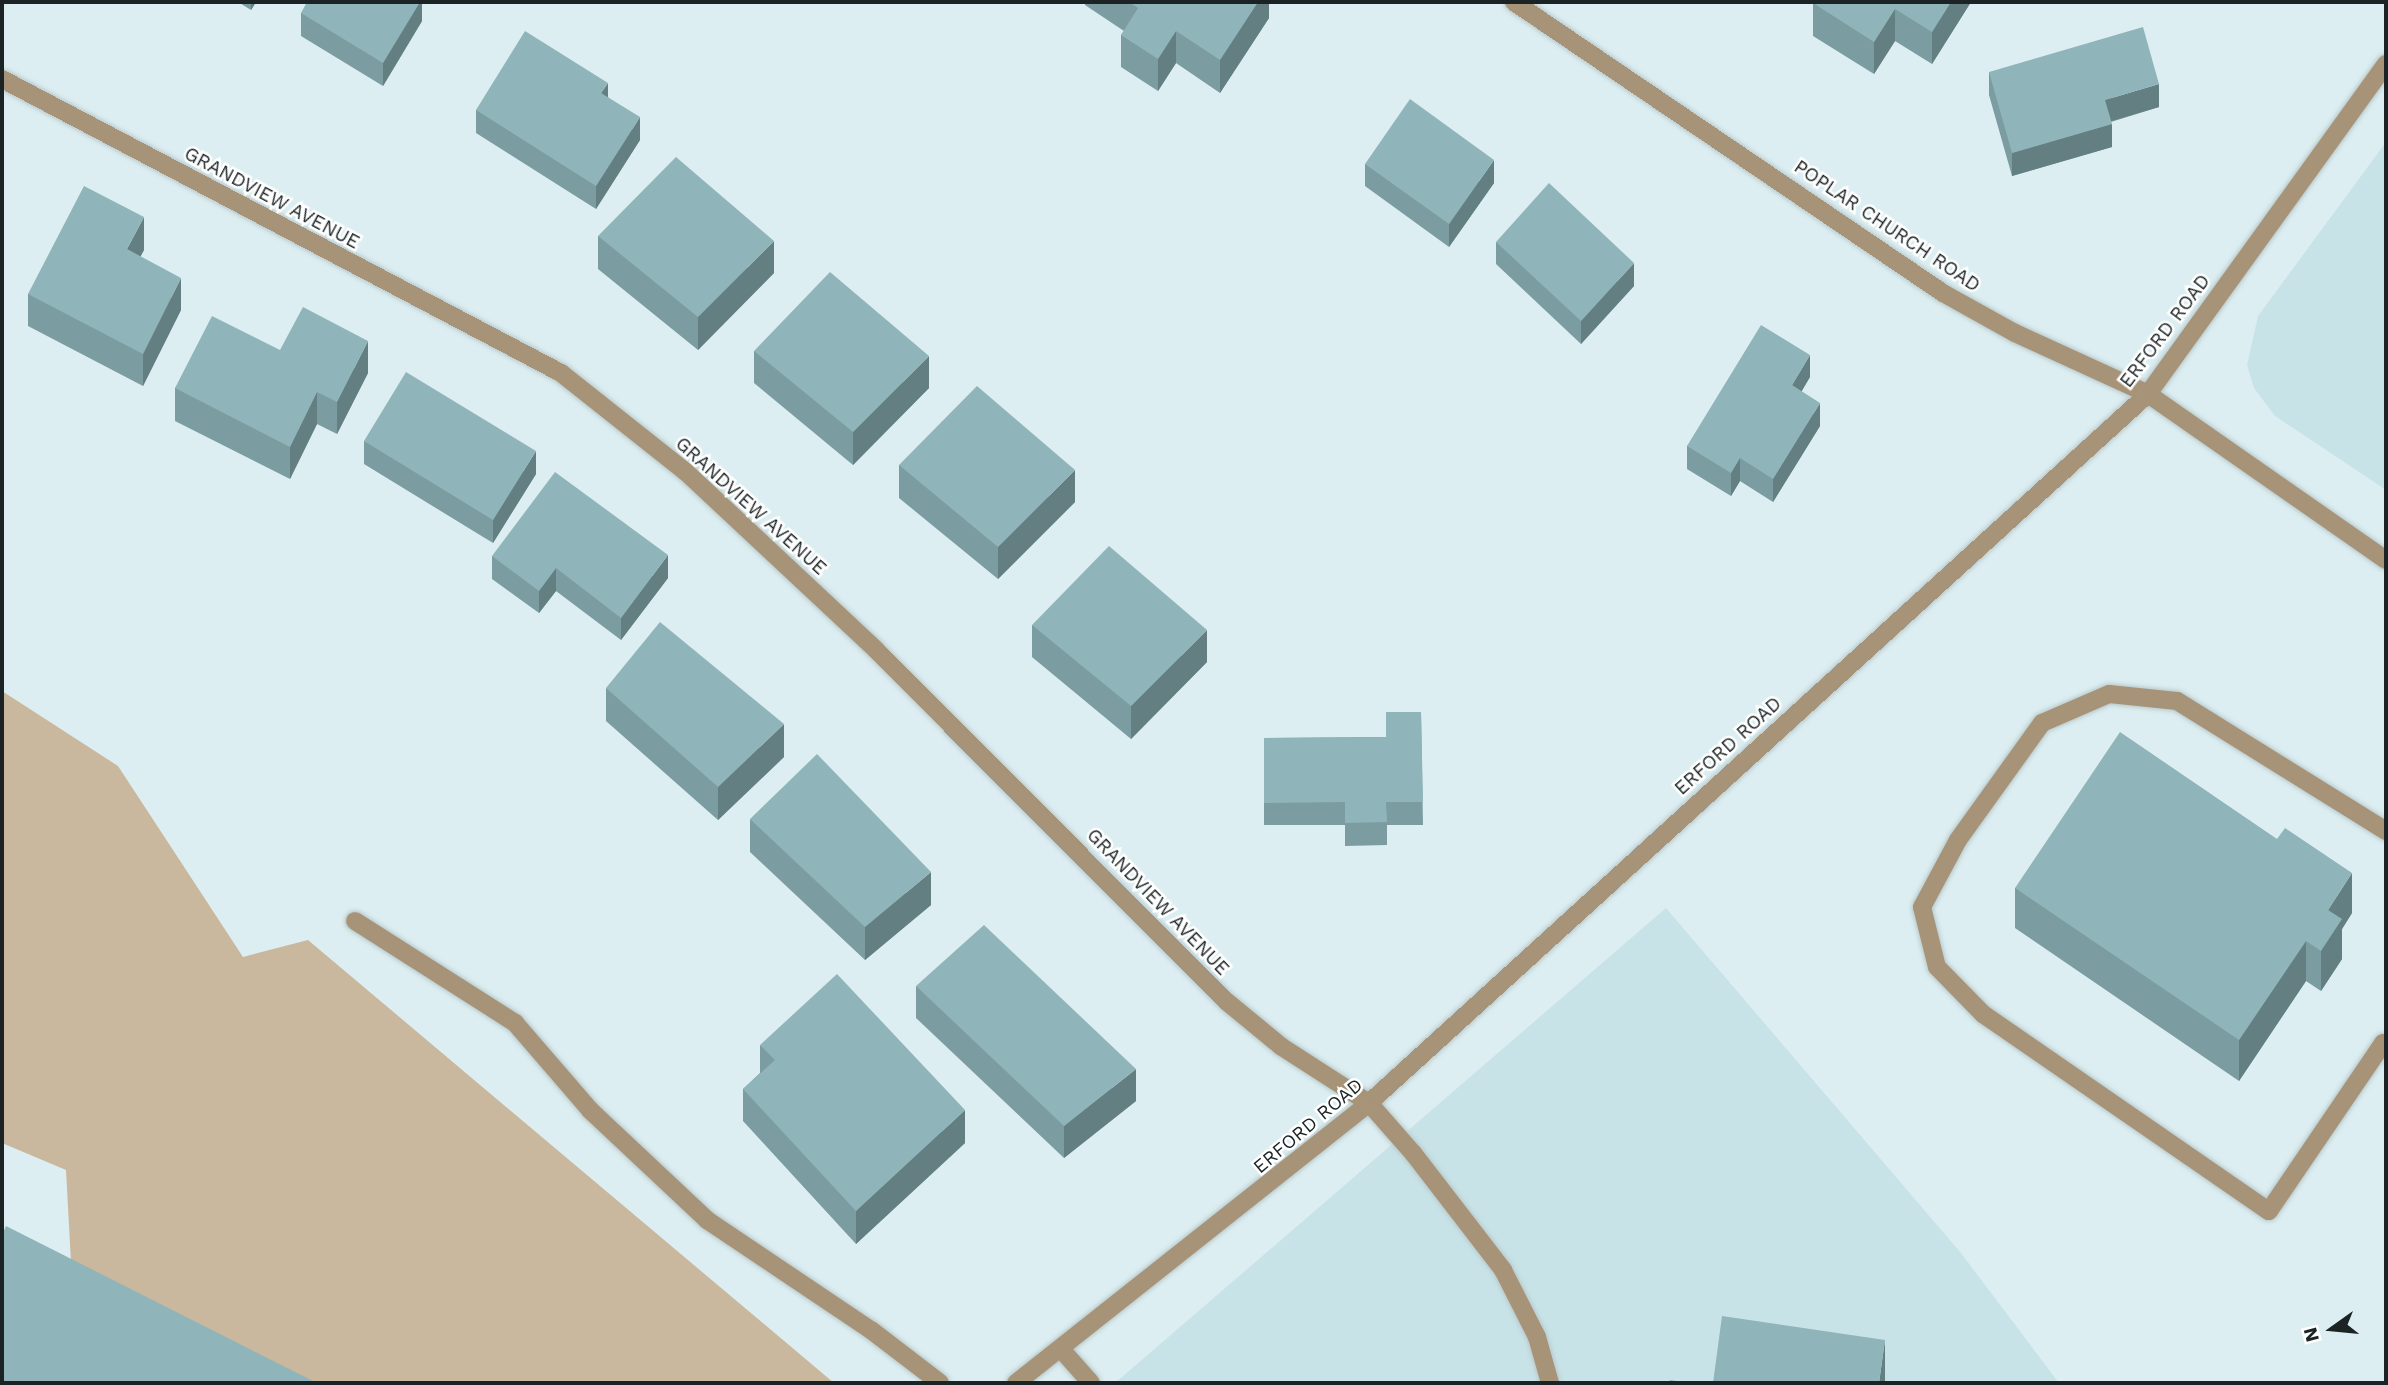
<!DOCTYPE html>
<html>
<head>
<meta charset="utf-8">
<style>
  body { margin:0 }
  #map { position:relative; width:2388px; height:1385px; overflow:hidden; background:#dceef1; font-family:"Work Sans",sans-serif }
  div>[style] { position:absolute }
  .built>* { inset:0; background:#c8e3e7 }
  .forest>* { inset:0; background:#c9b89d }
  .roads { filter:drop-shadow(0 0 2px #b9c9cc) drop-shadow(0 0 2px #b9c9cc) }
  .service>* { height:18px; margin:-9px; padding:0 9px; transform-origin:9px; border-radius:9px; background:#a79478 }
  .minor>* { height:18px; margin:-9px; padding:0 9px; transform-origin:9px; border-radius:9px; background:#a79478 }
  .tertiary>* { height:18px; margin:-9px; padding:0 9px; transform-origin:9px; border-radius:9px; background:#a79478 }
  .wall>* { inset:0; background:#7b9ca0 }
  .shaded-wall>* { inset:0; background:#647f82 }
  .building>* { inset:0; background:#8fb5ba }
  span { translate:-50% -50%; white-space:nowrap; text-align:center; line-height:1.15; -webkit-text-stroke:5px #fff; paint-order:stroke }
  .street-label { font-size:19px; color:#1c2324 }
  .frame { position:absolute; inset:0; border:4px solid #1c2324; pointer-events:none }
  .north { position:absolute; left:2297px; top:1294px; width:70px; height:70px; -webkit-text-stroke:5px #fff; paint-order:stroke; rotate:255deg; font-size:19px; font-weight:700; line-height:28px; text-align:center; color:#1c2324 }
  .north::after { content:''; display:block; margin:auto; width:24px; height:32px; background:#1c2324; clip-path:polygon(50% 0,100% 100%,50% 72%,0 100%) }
</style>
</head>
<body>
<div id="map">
  <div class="built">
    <i style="clip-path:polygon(2386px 142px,2386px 490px,2275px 416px,2254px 388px,2247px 365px,2258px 316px)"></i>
    <i style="clip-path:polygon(1666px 908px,1961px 1253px,2059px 1383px,1115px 1383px)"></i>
  </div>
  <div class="forest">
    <i style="clip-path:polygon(2px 691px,118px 766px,243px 957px,308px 940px,834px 1383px,278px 1383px,72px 1281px,66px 1170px,2px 1143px)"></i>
  </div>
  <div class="roads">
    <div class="service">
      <i style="left:2386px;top:831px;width:246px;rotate:-148.1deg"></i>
      <i style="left:2177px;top:701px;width:68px;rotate:-174.1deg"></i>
      <i style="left:2109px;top:694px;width:73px;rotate:156.6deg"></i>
      <i style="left:2042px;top:723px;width:144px;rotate:125.7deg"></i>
      <i style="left:1958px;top:840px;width:76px;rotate:118.2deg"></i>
      <i style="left:1922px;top:907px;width:62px;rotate:76deg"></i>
      <i style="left:1937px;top:967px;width:66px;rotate:45.6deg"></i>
      <i style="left:1983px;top:1014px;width:347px;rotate:34.6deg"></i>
      <i style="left:2269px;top:1211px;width:203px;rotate:-55.8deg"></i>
      <i style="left:2383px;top:1043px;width:4px;rotate:45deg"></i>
      <i style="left:355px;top:921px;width:190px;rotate:32.5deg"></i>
      <i style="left:515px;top:1023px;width:115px;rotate:49.2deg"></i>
      <i style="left:590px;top:1110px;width:161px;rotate:43.2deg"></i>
      <i style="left:707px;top:1220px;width:197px;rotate:33.9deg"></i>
      <i style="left:871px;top:1330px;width:87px;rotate:37.5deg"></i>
      <i style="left:1369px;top:1103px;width:67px;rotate:48.7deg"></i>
      <i style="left:1413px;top:1153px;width:148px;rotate:52.4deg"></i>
      <i style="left:1503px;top:1270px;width:75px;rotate:63.1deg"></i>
      <i style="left:1537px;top:1337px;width:48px;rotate:74.2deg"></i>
    </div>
    <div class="minor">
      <i style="left:2px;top:79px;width:632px;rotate:27.74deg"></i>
      <i style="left:561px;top:373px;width:159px;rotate:38.4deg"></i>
      <i style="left:686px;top:472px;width:260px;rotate:43.1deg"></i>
      <i style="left:876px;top:650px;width:496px;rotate:45.1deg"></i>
      <i style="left:1226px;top:1001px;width:72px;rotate:39.4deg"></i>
      <i style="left:1282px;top:1047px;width:103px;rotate:32.8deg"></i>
      <i style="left:1061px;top:1349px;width:45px;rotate:48.6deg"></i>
    </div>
    <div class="tertiary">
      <i style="left:1514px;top:2px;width:518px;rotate:34.15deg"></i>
      <i style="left:1943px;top:293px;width:82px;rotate:29.1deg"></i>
      <i style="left:2015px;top:333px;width:146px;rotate:24.6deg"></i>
      <i style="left:2148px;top:394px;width:290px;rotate:34.9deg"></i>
      <i style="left:1016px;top:1383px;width:451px;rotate:-38.4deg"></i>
      <i style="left:1369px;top:1103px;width:1053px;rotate:-42.31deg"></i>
      <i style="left:2148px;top:394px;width:407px;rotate:-54.2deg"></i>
    </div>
  </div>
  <div class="wall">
    <i style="clip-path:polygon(238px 2px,256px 2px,251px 10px)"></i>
    <i style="clip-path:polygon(422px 2px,422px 21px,383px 86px,301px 36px,301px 13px)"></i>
    <i style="clip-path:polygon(1085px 2px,1269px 2px,1269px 18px,1220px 93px,1176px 63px,1158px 91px,1121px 67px,1121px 35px,1124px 31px,1085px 5px)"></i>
    <i style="clip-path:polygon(1971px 2px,1932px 64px,1895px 41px,1874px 74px,1813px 36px,1813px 3px)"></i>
    <i style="clip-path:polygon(1989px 72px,2159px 107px,2111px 122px,2112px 147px,2012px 176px,1989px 95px)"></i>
    <i style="clip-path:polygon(608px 97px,640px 140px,596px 209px,476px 133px,476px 110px)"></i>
    <i style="clip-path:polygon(1365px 164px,1494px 183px,1449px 247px,1365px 186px)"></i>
    <i style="clip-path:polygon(598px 236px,774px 273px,698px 350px,598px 269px)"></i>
    <i style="clip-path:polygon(1496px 242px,1634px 286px,1581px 344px,1496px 264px)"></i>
    <i style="clip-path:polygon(144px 250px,140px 256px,181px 310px,143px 386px,28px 326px,28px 294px)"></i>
    <i style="clip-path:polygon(280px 350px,368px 373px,337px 434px,317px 424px,290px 479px,175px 421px,175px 388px)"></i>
    <i style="clip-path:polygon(754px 351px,929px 388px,853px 465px,754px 383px)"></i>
    <i style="clip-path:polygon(1810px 377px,1801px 391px,1820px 426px,1773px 502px,1740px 481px,1731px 496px,1687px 469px,1687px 446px)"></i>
    <i style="clip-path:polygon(364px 441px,536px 474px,493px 543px,364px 464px)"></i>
    <i style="clip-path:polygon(899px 465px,1075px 502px,998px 579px,899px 498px)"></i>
    <i style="clip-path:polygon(492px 556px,668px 578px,621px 640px,556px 591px,539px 613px,492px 579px)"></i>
    <i style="clip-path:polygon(1032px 625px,1207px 662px,1131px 739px,1032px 657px)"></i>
    <i style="clip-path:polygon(606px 688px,784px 757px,718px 820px,606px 721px)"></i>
    <i style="clip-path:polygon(1421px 712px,1423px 825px,1387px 825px,1387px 845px,1345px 846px,1345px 825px,1264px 825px,1264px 738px,1386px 737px)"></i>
    <i style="clip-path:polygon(750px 819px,931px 905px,865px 960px,750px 852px)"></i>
    <i style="clip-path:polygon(2015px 888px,2352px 913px,2342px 929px,2342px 959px,2321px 991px,2306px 981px,2239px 1081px,2015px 928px)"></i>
    <i style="clip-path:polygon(916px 986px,1136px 1101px,1064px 1158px,916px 1018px)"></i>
    <i style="clip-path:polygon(760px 1045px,965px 1143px,856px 1244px,743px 1121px,743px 1089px,760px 1073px)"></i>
  </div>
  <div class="shaded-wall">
    <i style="clip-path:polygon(251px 2px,256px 2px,251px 10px)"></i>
    <i style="clip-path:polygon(420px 2px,422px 2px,422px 21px,383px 86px,383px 63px)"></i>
    <i style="clip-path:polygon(1258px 2px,1269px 2px,1269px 18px,1220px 93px,1220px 60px)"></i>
    <i style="clip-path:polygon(1951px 2px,1971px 2px,1932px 64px,1932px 32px)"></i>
    <i style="clip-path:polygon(1895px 9px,1895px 41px,1874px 74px,1874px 42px)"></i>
    <i style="clip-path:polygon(1176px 31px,1176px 63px,1158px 91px,1158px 59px)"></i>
    <i style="clip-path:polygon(608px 83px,608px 106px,601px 93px)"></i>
    <i style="clip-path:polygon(2159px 84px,2159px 107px,2105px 123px,2105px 100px)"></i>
    <i style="clip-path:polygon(640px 117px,640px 140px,596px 209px,596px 186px)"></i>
    <i style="clip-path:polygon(2112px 124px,2112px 147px,2012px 176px,2012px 153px)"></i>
    <i style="clip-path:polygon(1494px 160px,1494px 183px,1449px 247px,1449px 224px)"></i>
    <i style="clip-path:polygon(144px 217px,144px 250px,127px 282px,127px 249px)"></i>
    <i style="clip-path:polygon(774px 241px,774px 273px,698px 350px,698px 317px)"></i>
    <i style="clip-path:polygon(1634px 263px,1634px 286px,1581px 344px,1581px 321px)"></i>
    <i style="clip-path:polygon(181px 278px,181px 310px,143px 386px,143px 354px)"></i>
    <i style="clip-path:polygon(368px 341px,368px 373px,337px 434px,337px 402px)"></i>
    <i style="clip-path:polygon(1810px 355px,1810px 377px,1792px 408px,1792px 385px)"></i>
    <i style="clip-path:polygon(929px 356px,929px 388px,853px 465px,853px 432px)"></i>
    <i style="clip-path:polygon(317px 392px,317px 424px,290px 479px,290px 447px)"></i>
    <i style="clip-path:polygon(1820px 403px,1820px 426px,1773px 502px,1773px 479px)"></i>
    <i style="clip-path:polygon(536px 451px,536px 474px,493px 543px,493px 520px)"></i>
    <i style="clip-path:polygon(1740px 458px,1740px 481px,1731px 496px,1731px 473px)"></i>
    <i style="clip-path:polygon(1075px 470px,1075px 502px,998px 579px,998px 547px)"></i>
    <i style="clip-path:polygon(668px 555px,668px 578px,621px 640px,621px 618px)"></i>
    <i style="clip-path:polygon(556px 568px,556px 591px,539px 613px,539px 591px)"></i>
    <i style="clip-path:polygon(1207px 630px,1207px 662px,1131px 739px,1131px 706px)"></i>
    <i style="clip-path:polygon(784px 724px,784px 757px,718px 820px,718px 787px)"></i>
    <i style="clip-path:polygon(931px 872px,931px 905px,865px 960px,865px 927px)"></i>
    <i style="clip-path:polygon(2352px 873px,2352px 913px,2342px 929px,2342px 959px,2321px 991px,2321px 951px,2328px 910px)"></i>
    <i style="clip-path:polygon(2306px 941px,2306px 981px,2239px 1081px,2239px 1040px)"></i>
    <i style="clip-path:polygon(1136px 1069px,1136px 1101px,1064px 1158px,1064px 1126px)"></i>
    <i style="clip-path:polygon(965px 1110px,965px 1143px,856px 1244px,856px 1211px)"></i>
    <i style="clip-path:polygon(1885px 1340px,1885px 1383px,1879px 1383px)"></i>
  </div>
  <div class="building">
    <i style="clip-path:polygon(307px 2px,420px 2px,383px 63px,301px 13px)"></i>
    <i style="clip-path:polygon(1129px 2px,1258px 2px,1220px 60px,1176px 31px,1158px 59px,1121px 35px,1138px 8px)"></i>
    <i style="clip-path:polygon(1814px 2px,1951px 2px,1932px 32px,1895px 9px,1874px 42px,1813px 3px)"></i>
    <i style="clip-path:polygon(2143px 27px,2159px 84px,2105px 100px,2112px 124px,2012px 153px,1989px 72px)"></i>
    <i style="clip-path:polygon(525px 31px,608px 83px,601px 93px,640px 117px,596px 186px,476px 110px)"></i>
    <i style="clip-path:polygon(1410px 99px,1494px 160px,1449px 224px,1365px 164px)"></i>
    <i style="clip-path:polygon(676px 157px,774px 241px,698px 317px,598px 236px)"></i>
    <i style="clip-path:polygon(1549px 183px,1634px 263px,1581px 321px,1496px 242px)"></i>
    <i style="clip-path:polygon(84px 186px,144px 217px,127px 249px,181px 278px,143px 354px,28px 294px)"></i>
    <i style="clip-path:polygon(830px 272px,929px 356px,853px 432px,754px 351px)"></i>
    <i style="clip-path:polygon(303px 307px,368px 341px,337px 402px,317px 392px,290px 447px,175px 388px,212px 316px,280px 350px)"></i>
    <i style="clip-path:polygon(1761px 325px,1810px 355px,1792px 385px,1820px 403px,1773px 479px,1740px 458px,1731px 473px,1687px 446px)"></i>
    <i style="clip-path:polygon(406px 372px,536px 451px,493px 520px,364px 441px)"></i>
    <i style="clip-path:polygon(977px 386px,1075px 470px,998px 547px,899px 465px)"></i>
    <i style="clip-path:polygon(555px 472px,668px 555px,621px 618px,556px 568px,539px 591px,492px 556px)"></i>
    <i style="clip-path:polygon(1109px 546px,1207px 630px,1131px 706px,1032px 625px)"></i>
    <i style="clip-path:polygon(660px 622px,784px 724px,718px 787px,606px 688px)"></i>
    <i style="clip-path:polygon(1386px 712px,1421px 712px,1423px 802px,1386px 802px,1387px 822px,1345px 823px,1345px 802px,1264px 803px,1264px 738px,1386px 737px)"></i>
    <i style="clip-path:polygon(2120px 732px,2277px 839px,2285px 828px,2352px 873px,2328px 910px,2342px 919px,2321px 951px,2306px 941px,2239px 1040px,2015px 888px)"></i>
    <i style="clip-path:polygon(817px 754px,931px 872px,865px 927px,750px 819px)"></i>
    <i style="clip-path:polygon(984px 925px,1136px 1069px,1064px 1126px,916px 986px)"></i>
    <i style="clip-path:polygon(837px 974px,965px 1110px,856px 1211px,743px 1089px,775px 1060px,760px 1045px)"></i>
    <i style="clip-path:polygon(6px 1226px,317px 1383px,2px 1383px,2px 1235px)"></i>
    <i style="clip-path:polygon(1722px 1316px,1885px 1340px,1879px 1383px,1713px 1383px)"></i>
    <i style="clip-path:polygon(1670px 1380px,1691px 1383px,1669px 1383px)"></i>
  </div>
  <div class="street-label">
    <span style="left:272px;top:198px;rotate:28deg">GRANDVIEW AVENUE</span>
    <span style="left:1887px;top:226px;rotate:34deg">POPLAR CHURCH ROAD</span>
    <span style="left:2165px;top:331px;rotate:-53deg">ERFORD ROAD</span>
    <span style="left:751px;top:506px;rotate:42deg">GRANDVIEW AVENUE</span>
    <span style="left:1728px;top:746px;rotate:-42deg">ERFORD ROAD</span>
    <span style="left:1158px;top:902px;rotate:46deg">GRANDVIEW AVENUE</span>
    <span style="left:1308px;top:1126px;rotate:-40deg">ERFORD ROAD</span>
  </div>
  <div class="frame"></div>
  <div class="north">N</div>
</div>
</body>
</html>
